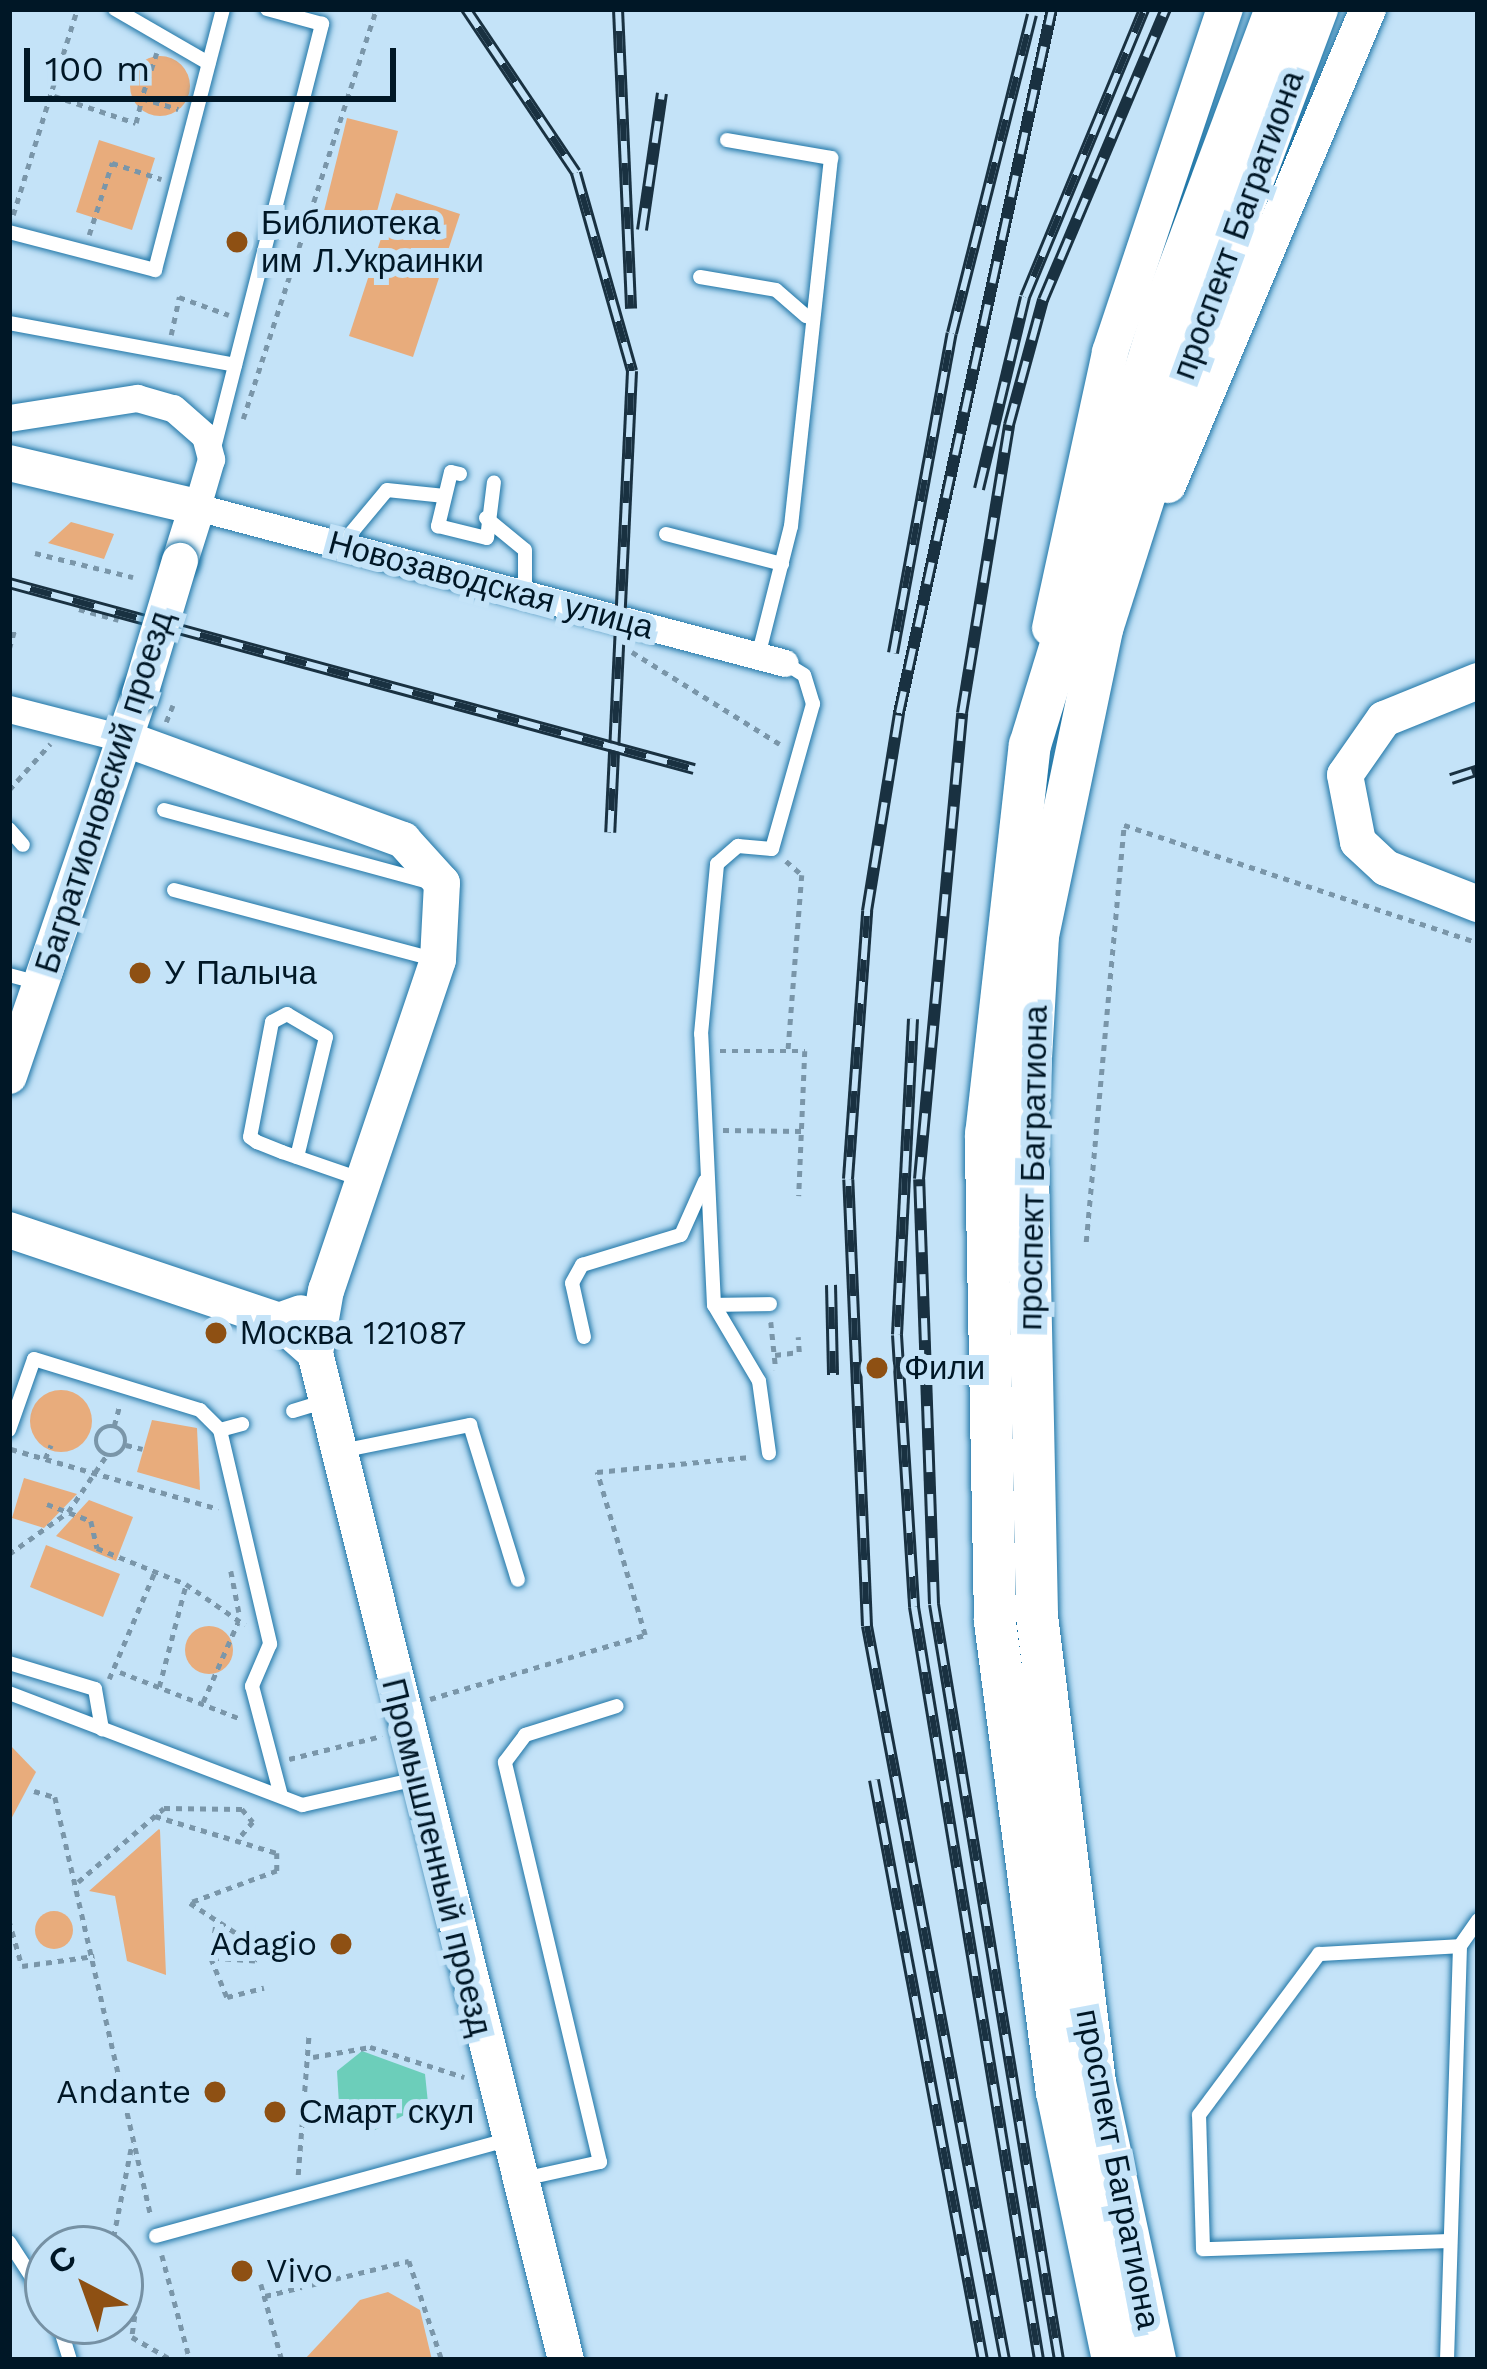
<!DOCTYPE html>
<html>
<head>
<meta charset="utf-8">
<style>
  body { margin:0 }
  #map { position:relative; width:1487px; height:2369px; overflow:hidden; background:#c4e3f8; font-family:"Work Sans",sans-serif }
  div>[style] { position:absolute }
  .green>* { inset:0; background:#e8ac7c }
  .round { border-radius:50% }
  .water>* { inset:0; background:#6cceba }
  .path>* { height:4.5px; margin-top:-2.25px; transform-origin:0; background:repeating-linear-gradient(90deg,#7a96a9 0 6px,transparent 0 12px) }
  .path>.ring { margin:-2.25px; padding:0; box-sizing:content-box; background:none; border:4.5px solid #7a96a9; border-radius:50% }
  .roads { filter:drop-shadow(0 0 3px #1e75a6) drop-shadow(0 0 3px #1e75a6) }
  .lane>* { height:14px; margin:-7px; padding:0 7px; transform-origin:7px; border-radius:7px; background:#fff }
  .street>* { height:27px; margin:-13.5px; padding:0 13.5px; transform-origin:13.5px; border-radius:13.5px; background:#fff }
  .secondary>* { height:36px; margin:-18px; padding:0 18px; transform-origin:18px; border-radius:18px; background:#fff }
  .primary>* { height:42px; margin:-21px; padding:0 21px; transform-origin:21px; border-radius:21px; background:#fff }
  .rail>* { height:12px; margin-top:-6px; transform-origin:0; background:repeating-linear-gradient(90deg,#c4e3f8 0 22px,#193141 0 44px); box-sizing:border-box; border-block:3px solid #193141 }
  .bridges { filter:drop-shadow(0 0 3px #1e75a6) drop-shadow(0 0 3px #1e75a6) }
  .secondary-bridge>* { height:36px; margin:-18px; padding:0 18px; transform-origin:18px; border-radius:18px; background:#fff }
  .dots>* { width:33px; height:33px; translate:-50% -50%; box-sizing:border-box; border:6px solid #c4e3f8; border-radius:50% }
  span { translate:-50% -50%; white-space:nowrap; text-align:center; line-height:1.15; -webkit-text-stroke:12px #c4e3f8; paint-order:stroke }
  .poi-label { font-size:33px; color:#001726 }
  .left { translate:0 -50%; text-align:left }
  .right { translate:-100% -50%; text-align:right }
  .street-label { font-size:33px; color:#001726 }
  .frame { position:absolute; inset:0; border:12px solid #001726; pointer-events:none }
  .north { position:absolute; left:24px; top:2225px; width:120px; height:120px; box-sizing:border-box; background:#c4e3f8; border:3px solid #7691a4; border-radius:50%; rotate:319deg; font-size:33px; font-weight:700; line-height:48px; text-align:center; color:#001726 }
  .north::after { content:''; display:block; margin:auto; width:42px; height:54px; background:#8e5013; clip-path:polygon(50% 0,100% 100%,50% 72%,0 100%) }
  .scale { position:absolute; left:24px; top:48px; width:372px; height:54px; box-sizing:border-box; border:6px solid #001726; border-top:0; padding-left:15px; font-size:36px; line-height:42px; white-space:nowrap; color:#001726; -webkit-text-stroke:9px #c4e3f8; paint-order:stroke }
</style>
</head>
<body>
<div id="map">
  <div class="green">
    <i class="round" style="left:130px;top:56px;width:60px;height:60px"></i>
    <i style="clip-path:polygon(347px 118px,398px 131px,374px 223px,324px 211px)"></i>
    <i style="clip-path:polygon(99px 140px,155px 158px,132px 230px,76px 212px)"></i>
    <i style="clip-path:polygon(396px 193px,460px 214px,413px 357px,349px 336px)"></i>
    <i style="clip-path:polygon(71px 522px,114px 534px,104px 559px,48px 543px)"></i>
    <i class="round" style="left:30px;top:1390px;width:62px;height:62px"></i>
    <i style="clip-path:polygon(152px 1420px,197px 1428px,200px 1490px,137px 1472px)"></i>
    <i style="clip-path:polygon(24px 1478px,77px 1494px,44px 1528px,12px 1518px)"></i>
    <i style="clip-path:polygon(89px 1500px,133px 1517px,116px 1561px,56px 1536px)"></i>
    <i style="clip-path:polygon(46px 1545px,120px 1574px,103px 1617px,30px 1587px)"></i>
    <i class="round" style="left:185px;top:1626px;width:48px;height:48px"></i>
    <i style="clip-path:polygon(9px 1744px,36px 1772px,9px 1823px)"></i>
    <i style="clip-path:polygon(159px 1829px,160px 1830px,166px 1975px,127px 1961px,115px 1896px,89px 1891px)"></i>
    <i class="round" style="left:35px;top:1911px;width:38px;height:38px"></i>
    <i style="clip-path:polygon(388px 2292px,420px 2310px,432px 2360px,304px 2360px,360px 2300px)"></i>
  </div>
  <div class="water">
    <i style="clip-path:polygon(362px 2051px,425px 2074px,428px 2103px,373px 2131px,340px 2121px,337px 2071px)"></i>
  </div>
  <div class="path">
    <i style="left:157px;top:53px;width:47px;rotate:108.4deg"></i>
    <i style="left:142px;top:98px;width:38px;rotate:17deg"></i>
    <i style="left:54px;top:96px;width:86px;rotate:18.2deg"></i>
    <i style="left:136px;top:123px;width:26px;rotate:-77deg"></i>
    <i style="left:13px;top:215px;width:216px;rotate:-72.7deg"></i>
    <i style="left:89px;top:235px;width:76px;rotate:-72.3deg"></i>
    <i style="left:112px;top:163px;width:52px;rotate:18.1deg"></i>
    <i style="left:171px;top:335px;width:39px;rotate:-78deg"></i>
    <i style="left:179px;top:297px;width:53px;rotate:19.8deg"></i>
    <i style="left:243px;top:419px;width:431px;rotate:-72deg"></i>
    <i style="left:35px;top:553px;width:101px;rotate:13.8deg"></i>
    <i style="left:79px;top:609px;width:41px;rotate:15.4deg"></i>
    <i style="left:9px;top:649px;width:22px;rotate:-74deg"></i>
    <i style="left:632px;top:652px;width:174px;rotate:31.9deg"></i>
    <i style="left:166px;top:722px;width:18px;rotate:-68deg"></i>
    <i style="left:9px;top:790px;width:62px;rotate:-48.3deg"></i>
    <i style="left:786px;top:861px;width:21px;rotate:41deg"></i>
    <i style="left:802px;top:875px;width:177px;rotate:94.5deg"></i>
    <i style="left:720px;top:1051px;width:85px"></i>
    <i style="left:805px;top:1051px;width:145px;rotate:92.4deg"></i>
    <i style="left:723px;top:1130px;width:79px;rotate:0.7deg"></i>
    <i style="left:1086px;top:1242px;width:419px;rotate:-84.8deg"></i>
    <i style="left:1124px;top:825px;width:373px;rotate:18.4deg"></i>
    <i style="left:771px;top:1322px;width:48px;rotate:84.1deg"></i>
    <i style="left:775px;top:1355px;width:24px;rotate:-7deg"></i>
    <i style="left:799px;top:1352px;width:15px;rotate:-94deg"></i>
    <i class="ring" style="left:96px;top:1426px;width:25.5px;height:25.5px"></i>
    <i style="left:114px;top:1426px;width:23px;rotate:-75deg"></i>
    <i style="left:126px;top:1445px;width:17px;rotate:13deg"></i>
    <i style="left:11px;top:1449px;width:216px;rotate:16.1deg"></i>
    <i style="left:45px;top:1459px;width:15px;rotate:-67deg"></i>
    <i style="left:47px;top:1504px;width:47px;rotate:21.1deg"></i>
    <i style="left:91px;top:1521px;width:28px;rotate:77deg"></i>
    <i style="left:97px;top:1548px;width:96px;rotate:22deg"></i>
    <i style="left:186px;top:1584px;width:72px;rotate:34.8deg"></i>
    <i style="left:9px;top:1554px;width:72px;rotate:-35.4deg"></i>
    <i style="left:68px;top:1512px;width:68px;rotate:-55.8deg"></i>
    <i style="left:231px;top:1571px;width:42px;rotate:79deg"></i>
    <i style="left:120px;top:1672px;width:130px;rotate:21.2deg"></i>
    <i style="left:109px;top:1679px;width:117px;rotate:-66.9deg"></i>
    <i style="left:159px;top:1687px;width:106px;rotate:-75.3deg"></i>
    <i style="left:430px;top:1699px;width:224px;rotate:-16.6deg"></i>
    <i style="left:645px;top:1635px;width:170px;rotate:-106.4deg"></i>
    <i style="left:597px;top:1472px;width:153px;rotate:-5.6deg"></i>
    <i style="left:203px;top:1702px;width:87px;rotate:-66.4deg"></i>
    <i style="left:289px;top:1759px;width:96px;rotate:-13.9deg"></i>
    <i style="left:34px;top:1791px;width:22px;rotate:16deg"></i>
    <i style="left:55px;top:1797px;width:430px;rotate:77.1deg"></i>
    <i style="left:155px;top:1816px;width:127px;rotate:16.9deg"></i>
    <i style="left:277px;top:1853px;width:18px;rotate:90deg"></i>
    <i style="left:277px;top:1871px;width:93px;rotate:159.8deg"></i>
    <i style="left:190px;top:1903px;width:86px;rotate:33.1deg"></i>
    <i style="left:262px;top:1950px;width:13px;rotate:122deg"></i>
    <i style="left:255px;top:1961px;width:44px;rotate:-176.1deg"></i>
    <i style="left:211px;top:1958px;width:42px;rotate:67.7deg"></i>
    <i style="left:227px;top:1997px;width:38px;rotate:-14deg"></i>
    <i style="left:9px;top:1860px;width:37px;rotate:90deg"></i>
    <i style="left:78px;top:1882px;width:113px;rotate:-40.7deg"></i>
    <i style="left:164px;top:1808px;width:78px;rotate:0.7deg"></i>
    <i style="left:242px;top:1809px;width:17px;rotate:50deg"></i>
    <i style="left:253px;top:1822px;width:23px;rotate:130deg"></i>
    <i style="left:9px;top:1920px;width:48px;rotate:74.2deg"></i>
    <i style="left:22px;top:1966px;width:73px;rotate:-7.9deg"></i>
    <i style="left:211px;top:1957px;width:35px;rotate:-82deg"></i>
    <i style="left:313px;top:2057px;width:58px;rotate:-10deg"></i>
    <i style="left:370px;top:2047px;width:99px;rotate:17.7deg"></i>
    <i style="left:298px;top:2175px;width:143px;rotate:-85.6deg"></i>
    <i style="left:111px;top:2249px;width:108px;rotate:-78.8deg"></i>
    <i style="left:162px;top:2255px;width:109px;rotate:75.1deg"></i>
    <i style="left:261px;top:2284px;width:79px;rotate:74.6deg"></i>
    <i style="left:265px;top:2296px;width:148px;rotate:-13.7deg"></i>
    <i style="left:409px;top:2261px;width:104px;rotate:71.6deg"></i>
    <i style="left:120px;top:2305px;width:19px;rotate:36deg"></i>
    <i style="left:135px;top:2316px;width:21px;rotate:98deg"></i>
    <i style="left:132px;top:2337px;width:46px;rotate:29.9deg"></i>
  </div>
  <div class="roads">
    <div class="lane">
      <i style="left:115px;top:9px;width:108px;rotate:30.1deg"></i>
      <i style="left:727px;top:140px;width:106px;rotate:9.8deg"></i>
      <i style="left:831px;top:158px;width:370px;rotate:96.2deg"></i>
      <i style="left:791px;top:526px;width:134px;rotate:104.2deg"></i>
      <i style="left:9px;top:232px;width:151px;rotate:14.6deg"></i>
      <i style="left:155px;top:270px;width:270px;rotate:-75.4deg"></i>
      <i style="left:700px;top:277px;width:77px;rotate:9.7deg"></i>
      <i style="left:776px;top:290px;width:40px;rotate:41deg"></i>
      <i style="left:9px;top:323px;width:230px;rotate:10.5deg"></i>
      <i style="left:214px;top:448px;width:438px;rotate:-75.7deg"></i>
      <i style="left:322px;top:24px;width:57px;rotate:-164.7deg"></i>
      <i style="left:460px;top:474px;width:9px;rotate:-167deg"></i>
      <i style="left:451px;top:472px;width:56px;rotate:103.5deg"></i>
      <i style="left:438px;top:526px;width:50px;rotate:13.8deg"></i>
      <i style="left:487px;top:538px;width:56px;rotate:-82.9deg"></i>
      <i style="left:486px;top:518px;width:50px;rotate:39.4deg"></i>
      <i style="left:525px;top:550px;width:45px;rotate:90deg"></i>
      <i style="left:666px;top:534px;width:120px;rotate:14.5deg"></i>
      <i style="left:342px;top:544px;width:70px;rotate:-50.2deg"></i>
      <i style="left:387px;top:490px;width:58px;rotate:5.9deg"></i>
      <i style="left:164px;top:810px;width:282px;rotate:15.2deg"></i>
      <i style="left:9px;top:829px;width:21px;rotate:49deg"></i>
      <i style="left:174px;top:890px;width:273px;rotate:14.9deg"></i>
      <i style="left:9px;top:975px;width:31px;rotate:15deg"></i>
      <i style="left:297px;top:1157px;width:123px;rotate:-76.4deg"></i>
      <i style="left:326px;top:1037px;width:45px;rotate:-149.5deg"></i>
      <i style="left:287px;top:1014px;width:17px;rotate:152deg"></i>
      <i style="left:272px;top:1022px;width:117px;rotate:100.8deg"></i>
      <i style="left:250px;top:1137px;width:9px;rotate:36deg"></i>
      <i style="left:257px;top:1142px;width:27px;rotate:22deg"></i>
      <i style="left:282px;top:1152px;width:86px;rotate:19.1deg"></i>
      <i style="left:770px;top:1304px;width:56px;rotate:179deg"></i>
      <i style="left:714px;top:1305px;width:271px;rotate:-92.7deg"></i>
      <i style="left:701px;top:1034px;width:171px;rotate:-84.6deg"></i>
      <i style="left:717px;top:864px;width:28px;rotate:-41deg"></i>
      <i style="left:738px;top:846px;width:34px;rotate:5deg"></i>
      <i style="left:772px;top:849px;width:151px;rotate:-74.2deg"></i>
      <i style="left:813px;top:704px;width:30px;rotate:-107deg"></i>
      <i style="left:804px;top:675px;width:22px;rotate:-148deg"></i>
      <i style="left:714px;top:1305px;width:88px;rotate:59.4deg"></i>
      <i style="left:759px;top:1381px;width:73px;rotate:82.1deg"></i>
      <i style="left:584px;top:1337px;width:55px;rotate:-102.5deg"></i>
      <i style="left:572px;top:1283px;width:21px;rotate:-61deg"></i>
      <i style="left:582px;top:1265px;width:103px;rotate:-16.9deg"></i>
      <i style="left:681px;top:1235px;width:59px;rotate:-66deg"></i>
      <i style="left:293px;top:1411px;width:30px;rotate:-17deg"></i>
      <i style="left:9px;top:1430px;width:75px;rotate:-70.6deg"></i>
      <i style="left:34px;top:1359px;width:174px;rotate:17.1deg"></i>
      <i style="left:200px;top:1410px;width:28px;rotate:45deg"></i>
      <i style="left:220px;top:1430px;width:220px;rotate:76.8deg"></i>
      <i style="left:270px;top:1644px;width:46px;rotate:113.2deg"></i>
      <i style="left:252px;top:1686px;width:114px;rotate:75.2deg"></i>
      <i style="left:220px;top:1430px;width:23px;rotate:-15deg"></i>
      <i style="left:341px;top:1451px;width:132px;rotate:-11.4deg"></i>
      <i style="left:470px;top:1425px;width:162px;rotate:72.8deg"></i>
      <i style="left:9px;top:1663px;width:90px;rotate:16.8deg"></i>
      <i style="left:95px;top:1689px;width:41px;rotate:80.1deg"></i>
      <i style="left:9px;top:1693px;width:314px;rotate:20.9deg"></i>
      <i style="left:302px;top:1805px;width:117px;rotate:-12.8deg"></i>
      <i style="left:523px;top:2179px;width:79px;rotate:-12.4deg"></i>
      <i style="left:600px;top:2162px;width:411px;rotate:-103.4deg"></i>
      <i style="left:505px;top:1762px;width:34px;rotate:-53deg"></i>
      <i style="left:525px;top:1735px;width:96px;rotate:-17.5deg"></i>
      <i style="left:156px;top:2236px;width:365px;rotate:-15.3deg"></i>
      <i style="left:1450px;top:2241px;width:247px;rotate:178.1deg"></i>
      <i style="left:1203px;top:2249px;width:134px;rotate:-91.7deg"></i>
      <i style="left:1199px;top:2115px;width:201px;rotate:-53.3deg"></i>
      <i style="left:1319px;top:1954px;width:141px;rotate:-3.2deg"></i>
      <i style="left:9px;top:2242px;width:72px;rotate:57deg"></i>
      <i style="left:58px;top:2321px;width:41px;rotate:72.9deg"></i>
      <i style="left:1447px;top:2360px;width:414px;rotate:-88.2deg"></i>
      <i style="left:1460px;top:1946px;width:32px;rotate:-55deg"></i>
    </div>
    <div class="street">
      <i style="left:9px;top:418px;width:130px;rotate:-8.9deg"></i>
      <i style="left:137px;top:398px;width:37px;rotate:16deg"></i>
      <i style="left:173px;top:408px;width:43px;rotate:41.2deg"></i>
      <i style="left:205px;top:436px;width:24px;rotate:75deg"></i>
      <i style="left:211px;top:459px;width:50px;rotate:106.3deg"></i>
      <i style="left:197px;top:507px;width:608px;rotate:14.86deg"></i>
      <i style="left:9px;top:709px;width:121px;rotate:14.4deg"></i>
    </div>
    <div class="secondary">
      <i style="left:9px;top:463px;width:193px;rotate:13.2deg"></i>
      <i style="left:197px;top:507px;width:57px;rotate:107.5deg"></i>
      <i style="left:1168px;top:485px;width:516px;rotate:-67.21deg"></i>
      <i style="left:1050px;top:628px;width:282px;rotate:-77.7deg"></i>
      <i style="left:1110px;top:352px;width:362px;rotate:-71.5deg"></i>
      <i style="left:1478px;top:681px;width:101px;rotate:158deg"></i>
      <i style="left:1384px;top:719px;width:68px;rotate:124.9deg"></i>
      <i style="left:1345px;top:775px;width:68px;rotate:79deg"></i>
      <i style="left:1358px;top:842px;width:38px;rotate:43deg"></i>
      <i style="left:1386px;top:868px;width:99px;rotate:21.4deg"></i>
      <i style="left:126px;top:739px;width:295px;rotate:20deg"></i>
      <i style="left:403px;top:840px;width:58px;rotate:47.8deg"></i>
      <i style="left:442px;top:883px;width:77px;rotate:93deg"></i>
      <i style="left:438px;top:960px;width:348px;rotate:108.7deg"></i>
      <i style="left:326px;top:1290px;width:64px;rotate:99.9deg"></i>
      <i style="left:9px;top:1076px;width:404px;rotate:-71.1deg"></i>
      <i style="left:9px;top:1230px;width:285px;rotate:18.6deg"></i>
      <i style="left:279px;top:1321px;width:23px;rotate:-20deg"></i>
      <i style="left:279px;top:1321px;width:48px;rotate:41.6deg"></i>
      <i style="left:315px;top:1353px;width:1038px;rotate:76deg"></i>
    </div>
    <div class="primary">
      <i style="left:1113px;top:2360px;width:273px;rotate:-101.8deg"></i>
      <i style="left:1057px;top:2093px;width:476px;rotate:-97.5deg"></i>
      <i style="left:995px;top:1621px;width:486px;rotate:-91.1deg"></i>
      <i style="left:986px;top:1135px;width:392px;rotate:-83.6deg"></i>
      <i style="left:1030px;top:745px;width:459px;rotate:-72.9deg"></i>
      <i style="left:1165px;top:306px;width:317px;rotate:-69.5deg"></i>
      <i style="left:1155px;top:2360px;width:284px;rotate:-102.2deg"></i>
      <i style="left:1095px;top:2082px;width:472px;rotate:-97.1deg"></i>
      <i style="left:1037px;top:1614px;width:487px;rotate:-91.2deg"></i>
      <i style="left:1027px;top:1127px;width:191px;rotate:-86.7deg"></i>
      <i style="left:1038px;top:936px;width:314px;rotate:-78.2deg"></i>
      <i style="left:1102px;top:629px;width:325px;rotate:-72.3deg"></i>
      <i style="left:1201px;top:319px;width:331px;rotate:-69.5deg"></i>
    </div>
  </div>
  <div class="rail">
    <i style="left:466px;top:9px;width:197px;rotate:56.1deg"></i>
    <i style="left:576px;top:173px;width:206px;rotate:74.2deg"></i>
    <i style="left:632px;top:371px;width:462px;rotate:92.7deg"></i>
    <i style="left:618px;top:9px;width:300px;rotate:87.5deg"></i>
    <i style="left:642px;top:230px;width:138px;rotate:-81.7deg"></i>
    <i style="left:979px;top:489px;width:197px;rotate:-76.5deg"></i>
    <i style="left:1025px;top:297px;width:312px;rotate:-67.5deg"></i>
    <i style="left:9px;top:583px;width:710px;rotate:15.19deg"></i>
    <i style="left:893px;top:653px;width:325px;rotate:-79.6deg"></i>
    <i style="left:952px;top:333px;width:328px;rotate:-75.9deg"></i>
    <i style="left:1451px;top:779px;width:28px;rotate:-18deg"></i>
    <i style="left:913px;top:1019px;width:316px;rotate:92.9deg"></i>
    <i style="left:897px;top:1335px;width:273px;rotate:86.4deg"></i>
    <i style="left:914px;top:1607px;width:763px;rotate:80.57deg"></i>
    <i style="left:831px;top:1285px;width:90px;rotate:88.7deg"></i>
    <i style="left:874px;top:1780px;width:590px;rotate:79.36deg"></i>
    <i style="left:1005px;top:2360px;width:747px;rotate:-100.65deg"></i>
    <i style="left:867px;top:1626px;width:447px;rotate:-92.4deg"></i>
    <i style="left:848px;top:1179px;width:269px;rotate:-85.9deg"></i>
    <i style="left:867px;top:911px;width:201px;rotate:-80.8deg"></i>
    <i style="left:899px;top:713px;width:720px;rotate:-77.74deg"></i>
    <i style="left:1059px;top:2360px;width:766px;rotate:-99.39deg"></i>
    <i style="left:934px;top:1604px;width:425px;rotate:-92deg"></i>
    <i style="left:919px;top:1179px;width:468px;rotate:-84.7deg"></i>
    <i style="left:962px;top:713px;width:292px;rotate:-80.7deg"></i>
    <i style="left:1009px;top:425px;width:130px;rotate:-74.8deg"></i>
    <i style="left:1043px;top:300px;width:316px;rotate:-67.1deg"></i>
  </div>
  <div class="bridges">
    <div class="secondary-bridge">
      <i style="left:140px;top:694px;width:139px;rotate:-73.3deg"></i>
    </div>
  </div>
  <div class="dots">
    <i style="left:237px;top:242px;background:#8e5013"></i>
    <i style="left:140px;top:973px;background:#8e5013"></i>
    <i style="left:216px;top:1333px;background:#8e5013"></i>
    <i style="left:877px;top:1368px;background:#8e5013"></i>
    <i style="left:341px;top:1944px;background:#8e5013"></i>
    <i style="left:215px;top:2092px;background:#8e5013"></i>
    <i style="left:275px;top:2112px;background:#8e5013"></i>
    <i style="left:242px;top:2271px;background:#8e5013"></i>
  </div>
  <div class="poi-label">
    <span class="left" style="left:261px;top:242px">Библиотека<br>им Л.Украинки</span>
    <span class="left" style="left:164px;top:973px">У Палыча</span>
    <span class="left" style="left:240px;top:1333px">Москва 121087</span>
    <span class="left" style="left:904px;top:1368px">Фили</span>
    <span class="right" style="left:317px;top:1944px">Adagio</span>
    <span class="right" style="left:191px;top:2092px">Andante</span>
    <span class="left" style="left:299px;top:2112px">Смарт скул</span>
    <span class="left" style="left:266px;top:2271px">Vivo</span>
  </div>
  <div class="street-label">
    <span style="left:1238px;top:225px;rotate:-70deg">проспект Багратиона</span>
    <span style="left:491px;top:585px;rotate:15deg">Новозаводская улица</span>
    <span style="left:104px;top:792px;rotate:-72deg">Багратионовский проезд</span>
    <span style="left:1033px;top:1168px;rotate:-89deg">проспект Багратиона</span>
    <span style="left:437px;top:1857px;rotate:76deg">Промышленный проезд</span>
    <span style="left:1118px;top:2169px;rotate:79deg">проспект Багратиона</span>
  </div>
  <div class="frame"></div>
  <div class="north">С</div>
  <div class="scale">100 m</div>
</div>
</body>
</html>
